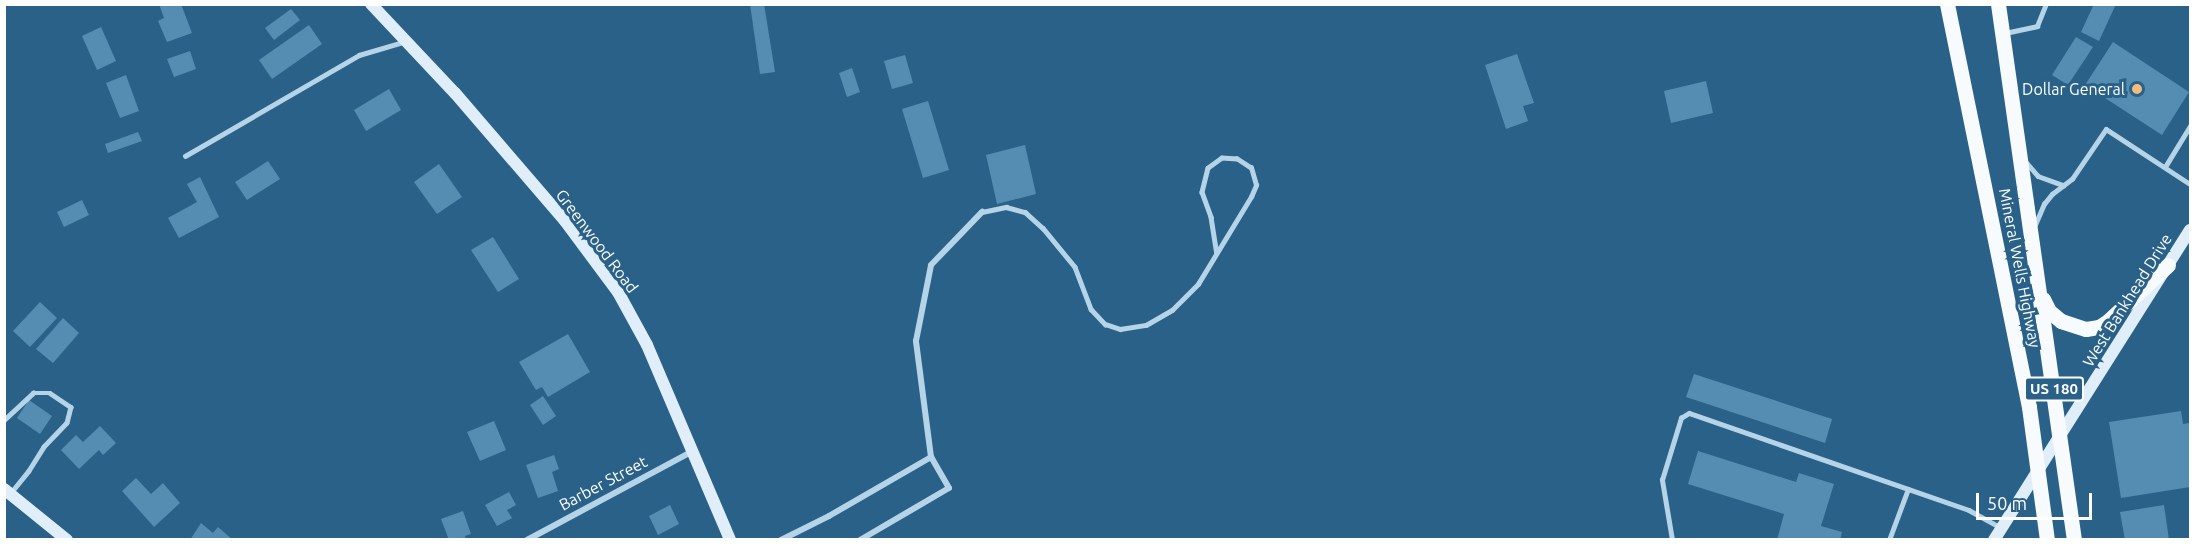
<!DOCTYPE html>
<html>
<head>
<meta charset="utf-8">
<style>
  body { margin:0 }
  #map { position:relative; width:2195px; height:544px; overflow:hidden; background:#296188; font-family:Ubuntu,sans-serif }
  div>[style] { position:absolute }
  .building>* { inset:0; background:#558db2 }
  .lane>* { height:4.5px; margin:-2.25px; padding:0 2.25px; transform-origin:2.25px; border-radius:2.25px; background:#b6d4e8 }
  .street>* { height:6px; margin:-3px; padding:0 3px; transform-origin:3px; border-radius:3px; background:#b6d4e8 }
  .secondary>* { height:12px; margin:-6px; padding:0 6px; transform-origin:6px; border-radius:6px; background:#dfeef8 }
  .primary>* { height:15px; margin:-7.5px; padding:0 7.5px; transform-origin:7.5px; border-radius:7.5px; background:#f8fbfe }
  .dots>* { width:16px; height:16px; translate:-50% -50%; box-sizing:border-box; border:3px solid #296188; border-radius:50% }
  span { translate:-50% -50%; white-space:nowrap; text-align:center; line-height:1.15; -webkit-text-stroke:6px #296188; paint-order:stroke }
  .shield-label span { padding:2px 4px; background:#296188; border:2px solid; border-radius:4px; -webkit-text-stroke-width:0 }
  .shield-label { font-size:15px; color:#fff; font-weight:700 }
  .poi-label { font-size:16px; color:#fff }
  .right { translate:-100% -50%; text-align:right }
  .street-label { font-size:16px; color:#fff }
  .frame { position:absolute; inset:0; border:6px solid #fff; pointer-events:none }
  .scale { position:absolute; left:1976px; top:493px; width:116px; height:27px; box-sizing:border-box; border:3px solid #fff; border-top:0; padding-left:8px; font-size:18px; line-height:21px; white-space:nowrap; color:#fff; -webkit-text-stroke:4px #296188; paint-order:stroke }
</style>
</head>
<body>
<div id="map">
  <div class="building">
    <i style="clip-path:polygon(159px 4px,181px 4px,192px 33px,167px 42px,158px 21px,164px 18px)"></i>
    <i style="clip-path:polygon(750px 4px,764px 4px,775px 72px,760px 74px)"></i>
    <i style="clip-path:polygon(2094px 4px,2116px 4px,2099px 41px,2081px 32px)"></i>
    <i style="clip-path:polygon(291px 9px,300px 20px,274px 40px,265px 28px)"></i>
    <i style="clip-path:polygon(309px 25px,322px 44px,272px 79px,259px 60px)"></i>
    <i style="clip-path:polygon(101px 27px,116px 61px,97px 70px,82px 36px)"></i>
    <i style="clip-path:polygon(2076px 37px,2093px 47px,2068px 85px,2052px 75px)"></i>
    <i style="clip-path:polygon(2113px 42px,2189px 92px,2162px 135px,2085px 85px)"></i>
    <i style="clip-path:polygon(190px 51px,196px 69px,174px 77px,167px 59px)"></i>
    <i style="clip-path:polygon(1517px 54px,1534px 103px,1523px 106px,1528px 121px,1506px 129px,1485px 65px)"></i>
    <i style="clip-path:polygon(905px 55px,913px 83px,892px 89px,884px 61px)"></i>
    <i style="clip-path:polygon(852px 68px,860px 92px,847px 97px,839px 73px)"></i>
    <i style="clip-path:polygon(126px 75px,139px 111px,120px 118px,106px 83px)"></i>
    <i style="clip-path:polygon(1706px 81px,1713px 113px,1671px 123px,1664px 91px)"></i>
    <i style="clip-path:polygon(389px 89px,401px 110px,366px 131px,354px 110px)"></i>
    <i style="clip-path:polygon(928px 101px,949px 170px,923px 178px,902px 109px)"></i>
    <i style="clip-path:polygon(138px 132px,142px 141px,108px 153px,105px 144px)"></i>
    <i style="clip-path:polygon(1025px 145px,1036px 194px,997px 204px,986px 155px)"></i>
    <i style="clip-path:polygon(268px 161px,280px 179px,247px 200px,235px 182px)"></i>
    <i style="clip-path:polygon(439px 164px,462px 197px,437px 214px,414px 182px)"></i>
    <i style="clip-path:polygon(200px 177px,219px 217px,179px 238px,168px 218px,197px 202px,187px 184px)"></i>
    <i style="clip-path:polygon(82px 200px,89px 215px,64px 227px,57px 212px)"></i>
    <i style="clip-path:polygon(493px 237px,519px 279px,498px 292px,471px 250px)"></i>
    <i style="clip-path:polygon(40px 302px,57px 318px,30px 347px,13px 331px)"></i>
    <i style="clip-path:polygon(63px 318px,79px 333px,53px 363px,36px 349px)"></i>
    <i style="clip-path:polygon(568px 334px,590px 372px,548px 397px,542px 387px,536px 390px,519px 362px)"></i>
    <i style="clip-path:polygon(1694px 374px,1832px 419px,1825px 443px,1686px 397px)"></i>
    <i style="clip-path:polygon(543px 396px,556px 416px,543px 425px,530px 405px)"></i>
    <i style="clip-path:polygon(29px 400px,52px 416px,40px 434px,17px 418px)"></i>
    <i style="clip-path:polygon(2181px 411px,2183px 424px,2189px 423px,2190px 434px,2190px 487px,2121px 498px,2109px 422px)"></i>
    <i style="clip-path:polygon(494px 421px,506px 450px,480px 461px,467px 432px)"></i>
    <i style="clip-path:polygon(100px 426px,116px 443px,103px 455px,99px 450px,79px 469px,61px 450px,76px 435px,83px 442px)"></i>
    <i style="clip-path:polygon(1698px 451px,1796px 482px,1799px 473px,1834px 484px,1821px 526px,1842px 532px,1840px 540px,1777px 540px,1784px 514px,1688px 484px)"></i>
    <i style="clip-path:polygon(554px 455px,559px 469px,552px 472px,558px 491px,538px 498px,526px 465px)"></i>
    <i style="clip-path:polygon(136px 478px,151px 494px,163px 483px,180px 503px,154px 527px,122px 491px)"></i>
    <i style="clip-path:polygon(509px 492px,516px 505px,507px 510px,512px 518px,497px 526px,485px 505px)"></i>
    <i style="clip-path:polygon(670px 505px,679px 524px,658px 535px,649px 516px)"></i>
    <i style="clip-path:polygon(2164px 505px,2169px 540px,2125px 540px,2120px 512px)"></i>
    <i style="clip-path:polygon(463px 511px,471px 534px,465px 536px,466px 540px,449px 540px,441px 519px)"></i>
    <i style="clip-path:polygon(201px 523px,213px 533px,218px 527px,233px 540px,190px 540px)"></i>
  </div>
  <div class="lane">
    <i style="left:2005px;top:33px;width:33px;rotate:-12deg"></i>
    <i style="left:2037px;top:26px;width:24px;rotate:-68deg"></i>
    <i style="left:185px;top:156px;width:201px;rotate:-30.1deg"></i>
    <i style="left:359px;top:55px;width:46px;rotate:-16.5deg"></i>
    <i style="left:2026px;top:162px;width:18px;rotate:49deg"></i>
    <i style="left:2038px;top:176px;width:27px;rotate:20deg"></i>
    <i style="left:2165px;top:167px;width:48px;rotate:-58.6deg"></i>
    <i style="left:982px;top:212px;width:25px;rotate:-12deg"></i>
    <i style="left:1006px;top:207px;width:20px;rotate:15deg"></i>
    <i style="left:1025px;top:212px;width:24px;rotate:42deg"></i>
    <i style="left:1043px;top:228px;width:50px;rotate:50.6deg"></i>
    <i style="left:1075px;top:267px;width:45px;rotate:69.1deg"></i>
    <i style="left:1091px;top:309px;width:21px;rotate:47deg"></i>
    <i style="left:1105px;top:324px;width:16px;rotate:18deg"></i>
    <i style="left:1120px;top:329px;width:26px;rotate:-9deg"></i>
    <i style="left:1146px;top:325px;width:30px;rotate:-30deg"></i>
    <i style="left:1172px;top:310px;width:37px;rotate:-45deg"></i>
    <i style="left:1198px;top:284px;width:102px;rotate:-58.7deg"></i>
    <i style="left:1251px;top:197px;width:13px;rotate:-67deg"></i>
    <i style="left:1256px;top:185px;width:18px;rotate:-106deg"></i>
    <i style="left:1251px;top:168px;width:17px;rotate:-147deg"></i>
    <i style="left:1237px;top:159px;width:15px;rotate:-176deg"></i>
    <i style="left:1222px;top:158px;width:17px;rotate:144deg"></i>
    <i style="left:1208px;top:168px;width:25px;rotate:104deg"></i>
    <i style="left:1202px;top:192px;width:27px;rotate:70deg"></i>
    <i style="left:1211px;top:217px;width:36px;rotate:81deg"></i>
    <i style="left:2035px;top:225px;width:23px;rotate:-67deg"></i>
    <i style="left:2044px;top:204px;width:13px;rotate:-51deg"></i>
    <i style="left:2052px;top:194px;width:25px;rotate:-37deg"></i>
    <i style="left:2072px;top:179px;width:60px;rotate:-55.8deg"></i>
    <i style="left:2106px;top:129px;width:100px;rotate:33.2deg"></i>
    <i style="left:4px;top:420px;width:40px;rotate:-43deg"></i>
    <i style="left:33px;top:393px;width:17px"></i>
    <i style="left:50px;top:393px;width:25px;rotate:34deg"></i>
    <i style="left:71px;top:407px;width:16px;rotate:104deg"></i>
    <i style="left:67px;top:423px;width:33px;rotate:134deg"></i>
    <i style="left:44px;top:447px;width:28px;rotate:122deg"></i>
    <i style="left:29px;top:471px;width:28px;rotate:129deg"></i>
    <i style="left:1672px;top:540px;width:61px;rotate:-99.5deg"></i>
    <i style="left:1662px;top:480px;width:65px;rotate:-73deg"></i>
    <i style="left:1681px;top:418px;width:9px;rotate:-32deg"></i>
    <i style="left:1689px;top:413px;width:296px;rotate:19.1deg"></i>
    <i style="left:1969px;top:510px;width:37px;rotate:29deg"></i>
    <i style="left:1889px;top:540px;width:54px;rotate:-69.6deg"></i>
  </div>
  <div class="street">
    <i style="left:527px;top:540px;width:188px;rotate:-28.2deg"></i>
    <i style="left:781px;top:540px;width:54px;rotate:-26.6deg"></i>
    <i style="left:829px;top:516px;width:118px;rotate:-30deg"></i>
    <i style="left:860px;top:540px;width:103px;rotate:-30.3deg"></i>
    <i style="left:949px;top:488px;width:36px;rotate:-120deg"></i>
    <i style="left:931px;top:457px;width:117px;rotate:-97.4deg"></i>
    <i style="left:916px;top:341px;width:77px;rotate:-78.8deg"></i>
    <i style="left:931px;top:265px;width:74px;rotate:-46.1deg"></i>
  </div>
  <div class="secondary">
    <i style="left:371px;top:4px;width:122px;rotate:46.7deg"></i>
    <i style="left:455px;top:93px;width:169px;rotate:49.3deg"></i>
    <i style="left:565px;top:221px;width:89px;rotate:53.3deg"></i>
    <i style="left:618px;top:292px;width:60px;rotate:61.3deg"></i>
    <i style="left:647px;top:345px;width:212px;rotate:66.9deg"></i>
    <i style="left:4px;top:489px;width:81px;rotate:39deg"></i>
    <i style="left:1994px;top:540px;width:367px;rotate:-57.7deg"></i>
  </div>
  <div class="primary">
    <i style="left:1947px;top:4px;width:411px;rotate:78.5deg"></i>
    <i style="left:2029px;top:407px;width:134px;rotate:82.3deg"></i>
    <i style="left:1998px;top:4px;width:541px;rotate:81.93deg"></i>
    <i style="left:2043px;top:299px;width:13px;rotate:63deg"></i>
    <i style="left:2049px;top:311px;width:16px;rotate:40deg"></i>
    <i style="left:2061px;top:321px;width:26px;rotate:18deg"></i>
    <i style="left:2086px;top:329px;width:13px;rotate:-9deg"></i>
    <i style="left:2099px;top:327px;width:11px;rotate:-34deg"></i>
    <i style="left:2108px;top:321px;width:82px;rotate:-43deg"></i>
  </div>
  <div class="dots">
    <i style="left:2137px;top:89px;background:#f0bd7c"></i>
  </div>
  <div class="shield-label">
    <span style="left:2054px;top:389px">US 180</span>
  </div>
  <div class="poi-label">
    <span class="right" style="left:2125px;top:89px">Dollar General</span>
  </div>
  <div class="street-label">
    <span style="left:597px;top:241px;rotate:53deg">Greenwood Road</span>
    <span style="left:2020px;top:268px;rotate:79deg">Mineral Wells Highway</span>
    <span style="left:2127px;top:300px;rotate:-58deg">West Bankhead Drive</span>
    <span style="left:603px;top:483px;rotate:-28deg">Barber Street</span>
  </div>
  <div class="frame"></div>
  <div class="scale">50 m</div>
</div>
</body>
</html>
